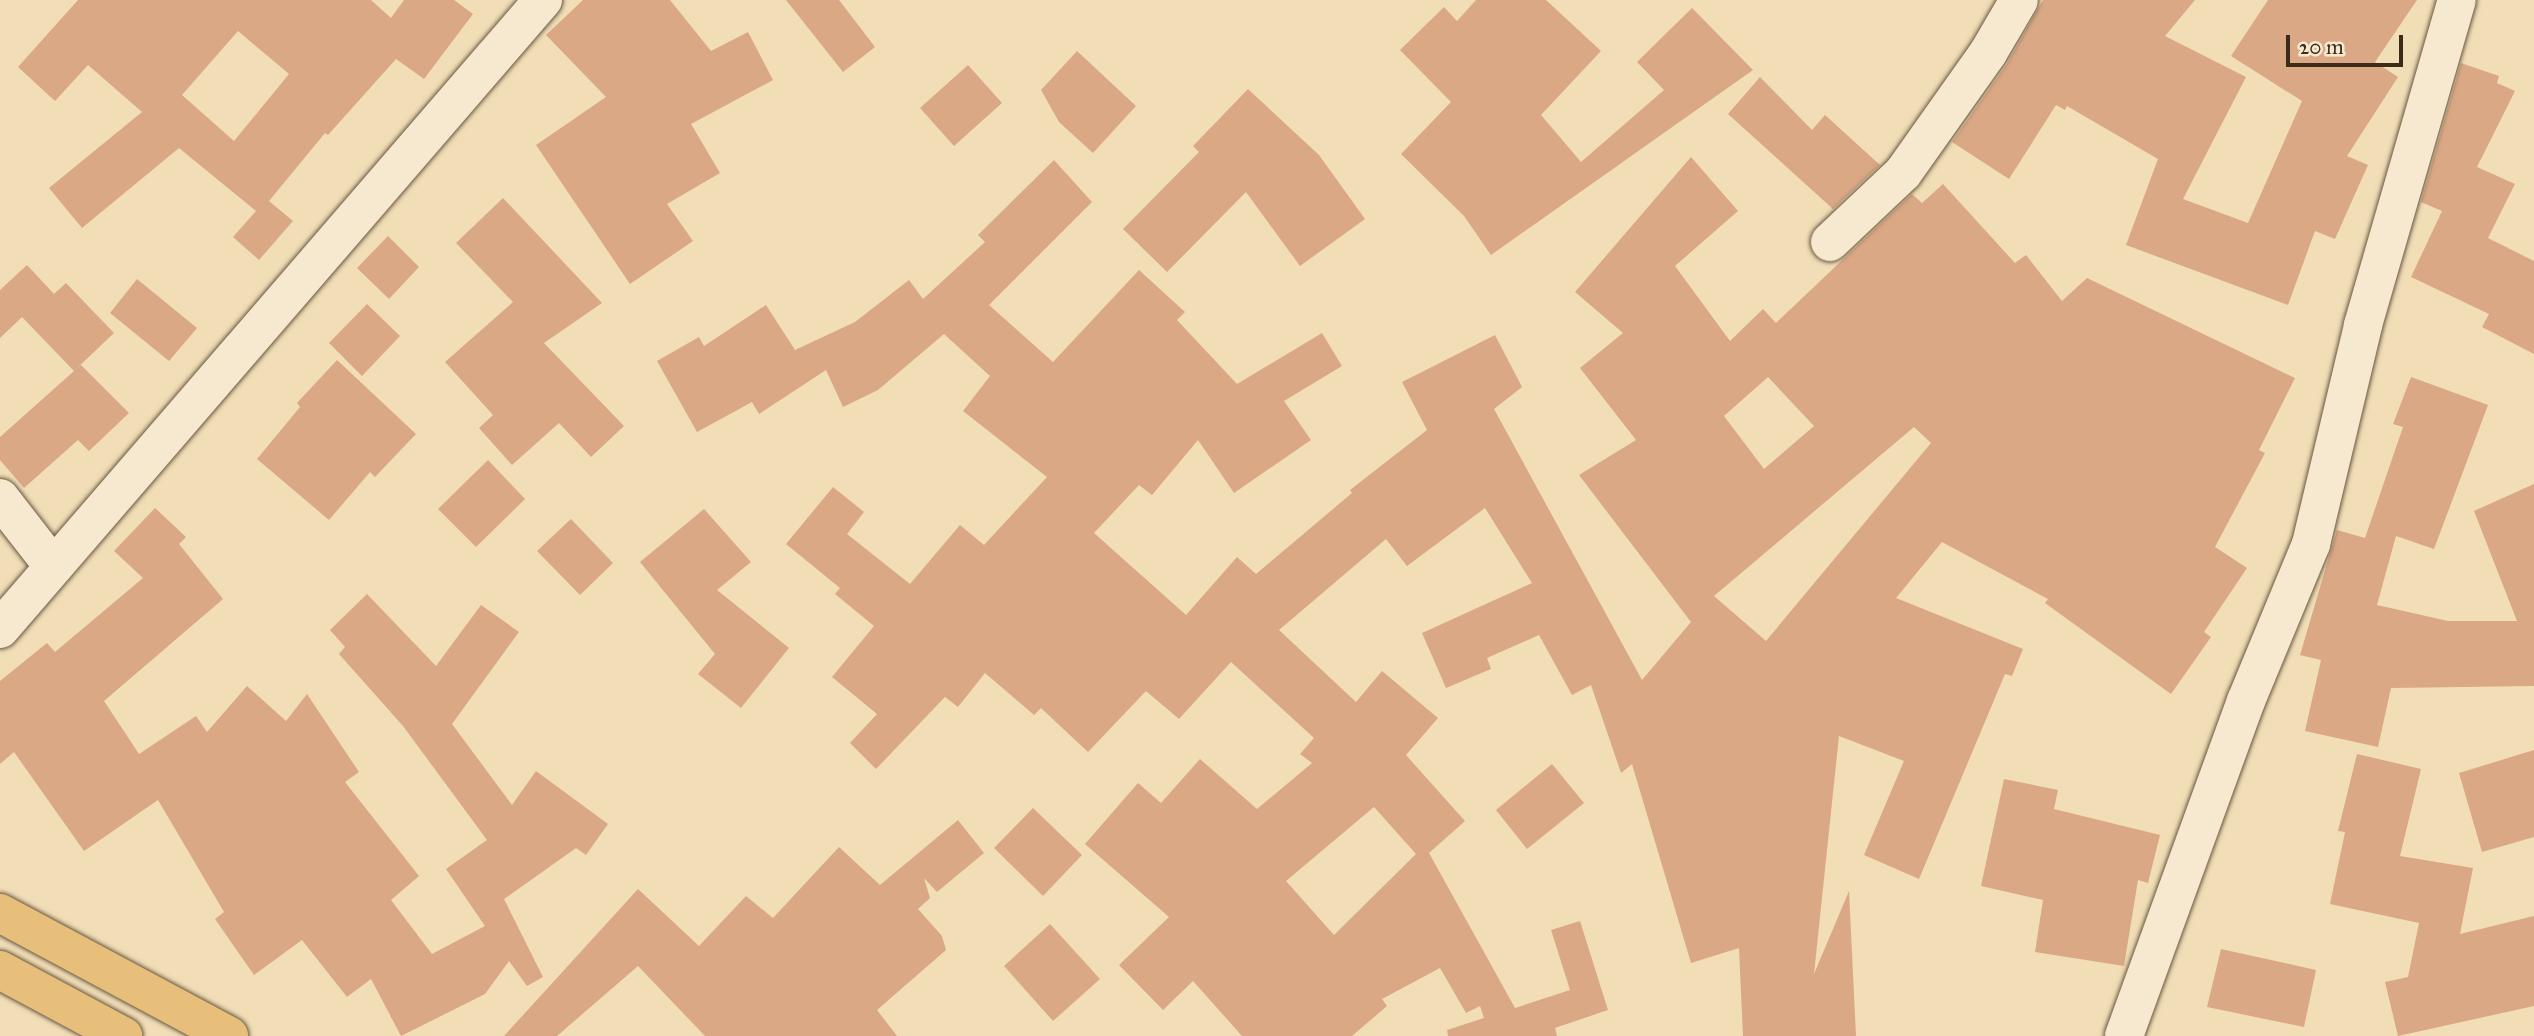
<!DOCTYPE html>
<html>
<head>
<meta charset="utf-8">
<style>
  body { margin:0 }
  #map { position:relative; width:2534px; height:1036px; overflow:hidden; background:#f1ddb6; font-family:"IM FELL Great Primer",serif }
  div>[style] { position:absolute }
  .building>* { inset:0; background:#dba886 }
  .roads { filter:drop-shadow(0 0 2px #695840) drop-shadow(0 0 2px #695840) }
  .minor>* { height:38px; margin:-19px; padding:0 19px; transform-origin:19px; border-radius:19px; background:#f6e9d0 }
  .major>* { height:38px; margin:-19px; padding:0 19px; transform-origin:19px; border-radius:19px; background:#e8be7b }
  span { translate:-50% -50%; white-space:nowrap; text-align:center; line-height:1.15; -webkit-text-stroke:6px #f6e9d0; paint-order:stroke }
  .scale { position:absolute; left:2286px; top:35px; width:117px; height:32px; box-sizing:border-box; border:4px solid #3c2b18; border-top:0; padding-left:9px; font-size:21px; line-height:24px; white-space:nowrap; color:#3c2b18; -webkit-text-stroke:5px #f6e9d0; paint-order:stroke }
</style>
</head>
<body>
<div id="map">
  <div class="building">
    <i style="clip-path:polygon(evenodd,78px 0,371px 0,391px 18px,404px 0,454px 0,473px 14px,424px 79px,396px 59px,328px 135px,325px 133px,269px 201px,293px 221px,259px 260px,233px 237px,256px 211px,179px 148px,82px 228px,49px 188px,142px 112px,88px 65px,55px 101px,18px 67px,78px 0,238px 31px,289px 74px,234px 141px,182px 95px,238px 31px)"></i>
    <i style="clip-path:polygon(583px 0,670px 0,711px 51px,748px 32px,773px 80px,691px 124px,720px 173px,667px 204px,693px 241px,630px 284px,536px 145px,606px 97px,546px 35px)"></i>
    <i style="clip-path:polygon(786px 0,839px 0,875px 47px,843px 72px)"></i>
    <i style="clip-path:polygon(1476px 0,1546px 0,1601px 51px,1541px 115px,1581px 162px,1664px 90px,1637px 62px,1692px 8px,1753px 70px,1491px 255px,1464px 216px,1401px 154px,1451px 102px,1400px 50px,1444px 7px,1457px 21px)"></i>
    <i style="clip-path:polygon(2043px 0,2195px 0,2165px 36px,2246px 77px,2183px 199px,2248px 223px,2302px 101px,2231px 56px,2268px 0,2417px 0,2375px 62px,2398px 77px,2347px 156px,2368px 165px,2335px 239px,2315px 231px,2288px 305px,2126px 245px,2158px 159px,2067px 106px,2065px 110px,2056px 105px,2009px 179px,1952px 142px,2007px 64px)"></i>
    <i style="clip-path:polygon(1077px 51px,1136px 106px,1093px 153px,1059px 122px,1041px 90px)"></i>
    <i style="clip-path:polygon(2461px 63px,2499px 76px,2497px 83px,2515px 91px,2477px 167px,2515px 184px,2488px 238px,2534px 261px,2534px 354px,2482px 327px,2489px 314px,2411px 277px,2442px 211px,2421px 202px)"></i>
    <i style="clip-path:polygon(968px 65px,1002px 103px,954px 146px,920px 108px)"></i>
    <i style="clip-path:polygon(1760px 77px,1812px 130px,1825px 115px,1880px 165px,1833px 209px,1728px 114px)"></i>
    <i style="clip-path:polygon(1248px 89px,1319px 155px,1365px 219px,1300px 266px,1246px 192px,1167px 272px,1123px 229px,1199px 152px,1193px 146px)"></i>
    <i style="clip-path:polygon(evenodd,1691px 157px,1738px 211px,1675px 266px,1730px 341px,1763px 309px,1776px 323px,1912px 194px,1922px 203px,1943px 184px,2015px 263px,2026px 255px,2062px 301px,2087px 278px,2295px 378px,2259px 450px,2265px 453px,2215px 547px,2247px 568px,2204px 632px,2211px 637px,2171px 694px,2045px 603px,2048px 599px,1942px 542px,1896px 598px,2023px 649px,2012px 676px,2005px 674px,1919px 879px,1864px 855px,1904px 761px,1839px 736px,1814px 974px,1849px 891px,1856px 1036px,1743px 1036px,1739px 948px,1691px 963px,1632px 764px,1621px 773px,1591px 685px,1572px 695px,1539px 635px,1487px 658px,1491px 669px,1446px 688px,1422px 633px,1532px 583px,1485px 508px,1407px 566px,1386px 539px,1279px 630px,1356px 702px,1382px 671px,1438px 718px,1406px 755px,1465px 821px,1429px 853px,1515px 1008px,1570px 990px,1551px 930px,1580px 921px,1608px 1010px,1555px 1028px,1557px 1036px,1448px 1036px,1447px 1030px,1484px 1018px,1480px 1006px,1466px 1013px,1440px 968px,1382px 999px,1387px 1006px,1352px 1036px,1242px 1036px,1193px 981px,1163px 1010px,1119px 965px,1169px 917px,1085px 844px,1138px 783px,1161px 803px,1200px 759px,1257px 809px,1312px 763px,1300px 754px,1314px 738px,1231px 662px,1179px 719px,1146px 691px,1088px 752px,1041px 708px,1034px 715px,985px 673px,958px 707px,945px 697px,876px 769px,850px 743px,877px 714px,832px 677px,874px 626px,835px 594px,840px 588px,786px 544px,833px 487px,864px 512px,847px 534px,910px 584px,960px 525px,984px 545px,1047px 477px,963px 411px,990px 376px,944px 334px,878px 390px,843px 407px,826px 370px,759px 414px,752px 402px,697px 432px,657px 361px,699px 337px,704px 346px,766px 305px,795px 350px,855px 322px,909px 280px,923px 299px,985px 242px,978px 235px,1054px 160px,1092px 202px,989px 305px,1053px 362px,1139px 270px,1185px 312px,1177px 320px,1237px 384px,1322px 333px,1342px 366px,1284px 401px,1311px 440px,1234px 493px,1198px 440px,1152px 495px,1139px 485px,1094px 533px,1186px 615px,1237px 557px,1256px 574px,1352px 493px,1350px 490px,1427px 430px,1402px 382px,1495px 335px,1522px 387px,1494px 409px,1642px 680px,1691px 622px,1579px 475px,1636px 440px,1580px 368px,1623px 333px,1575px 292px,1691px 157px,1768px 377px,1814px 426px,1764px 469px,1724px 416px,1768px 377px,1691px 157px,1914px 427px,1931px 443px,1766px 641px,1714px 596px,1914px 427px,1691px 157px,1374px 807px,1416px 854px,1334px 935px,1286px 881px,1374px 807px)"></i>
    <i style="clip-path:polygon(503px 198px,602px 303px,544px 343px,624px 426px,591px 457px,559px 423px,512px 465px,479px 428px,493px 415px,445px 362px,513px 302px,456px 243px)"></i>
    <i style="clip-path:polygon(388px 236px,419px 267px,389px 299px,357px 268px)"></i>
    <i style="clip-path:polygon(27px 265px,54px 294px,66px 283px,114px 333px,75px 370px,81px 365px,129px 413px,89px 451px,78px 440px,24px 488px,0 460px,0 437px,74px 371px,22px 317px,0 338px,0 290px)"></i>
    <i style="clip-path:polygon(137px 279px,197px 328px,169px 361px,110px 313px)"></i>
    <i style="clip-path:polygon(367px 304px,400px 336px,362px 376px,329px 343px)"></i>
    <i style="clip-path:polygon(337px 360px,416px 434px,375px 477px,370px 472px,329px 520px,257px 459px,300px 407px,297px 403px)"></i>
    <i style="clip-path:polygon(2411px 377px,2488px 405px,2434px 549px,2396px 536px,2377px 605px,2448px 621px,2517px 621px,2474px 511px,2534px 484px,2534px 686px,2391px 688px,2378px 747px,2305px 731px,2321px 660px,2300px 655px,2337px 530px,2365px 538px,2403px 427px,2393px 424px)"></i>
    <i style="clip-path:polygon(488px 460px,525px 499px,476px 547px,438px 509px)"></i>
    <i style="clip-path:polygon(155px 508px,186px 537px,179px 544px,223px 599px,104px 701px,139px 754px,196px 716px,207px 732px,247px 686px,286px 721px,307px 694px,359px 772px,345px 782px,419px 876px,391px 900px,432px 954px,485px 926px,446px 869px,487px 840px,403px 726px,339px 654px,345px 647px,330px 630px,367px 594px,436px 666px,481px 605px,519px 632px,452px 724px,512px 805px,536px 771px,608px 824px,586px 855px,576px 848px,504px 899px,543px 977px,527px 986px,509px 961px,485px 994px,401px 1036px,371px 979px,347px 997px,302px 940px,254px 975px,215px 919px,224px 912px,158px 800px,84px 851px,14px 752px,0 764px,0 681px,47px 643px,55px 652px,143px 578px,114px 551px)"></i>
    <i style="clip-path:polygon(704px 509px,751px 562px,717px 590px,789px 648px,741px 708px,698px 674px,715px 654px,640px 562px)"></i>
    <i style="clip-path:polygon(571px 519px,613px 563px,580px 595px,537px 551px)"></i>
    <i style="clip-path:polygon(2534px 750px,2534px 837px,2482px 852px,2459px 773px)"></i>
    <i style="clip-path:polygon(2357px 754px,2421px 769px,2400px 856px,2473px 868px,2460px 934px,2534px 916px,2534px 1006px,2398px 1036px,2385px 982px,2408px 977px,2419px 923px,2330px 904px,2345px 832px,2338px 831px)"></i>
    <i style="clip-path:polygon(1552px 764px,1584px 803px,1527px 849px,1496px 810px)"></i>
    <i style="clip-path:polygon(2004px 779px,2058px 790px,2054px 809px,2160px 835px,2148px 883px,2138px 880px,2124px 966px,2035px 952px,2043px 900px,1981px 886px)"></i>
    <i style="clip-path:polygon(1033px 808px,1082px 855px,1043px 896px,994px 848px)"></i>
    <i style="clip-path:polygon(958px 820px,984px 853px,937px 892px,924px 878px,930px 898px,918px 909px,942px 936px,946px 950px,877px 1010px,897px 1036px,705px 1036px,638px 966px,557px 1036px,504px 1036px,638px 889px,699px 946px,746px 896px,773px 918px,839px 847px,880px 885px)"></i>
    <i style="clip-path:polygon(1050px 924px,1100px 979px,1053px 1021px,1004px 966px)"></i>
    <i style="clip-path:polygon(2221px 949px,2316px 970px,2304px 1027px,2207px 1007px)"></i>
  </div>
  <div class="roads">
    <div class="minor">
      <i style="left:1830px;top:242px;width:100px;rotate:-43.4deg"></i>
      <i style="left:1903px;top:173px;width:147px;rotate:-54.7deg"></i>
      <i style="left:1988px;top:53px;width:61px;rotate:-59.7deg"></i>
      <i style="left:0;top:498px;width:86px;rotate:52.1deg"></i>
      <i style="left:0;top:629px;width:831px;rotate:-49.2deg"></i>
      <i style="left:2124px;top:1036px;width:357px;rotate:-70deg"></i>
      <i style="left:2246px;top:701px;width:170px;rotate:-67.5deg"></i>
      <i style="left:2311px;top:544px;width:225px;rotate:-76.6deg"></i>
      <i style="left:2363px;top:325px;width:338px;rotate:-73.9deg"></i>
    </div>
    <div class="major">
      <i style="left:0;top:913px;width:260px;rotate:28.2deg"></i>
      <i style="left:0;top:970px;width:140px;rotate:28.2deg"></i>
    </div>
  </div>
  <div class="scale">20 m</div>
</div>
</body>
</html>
